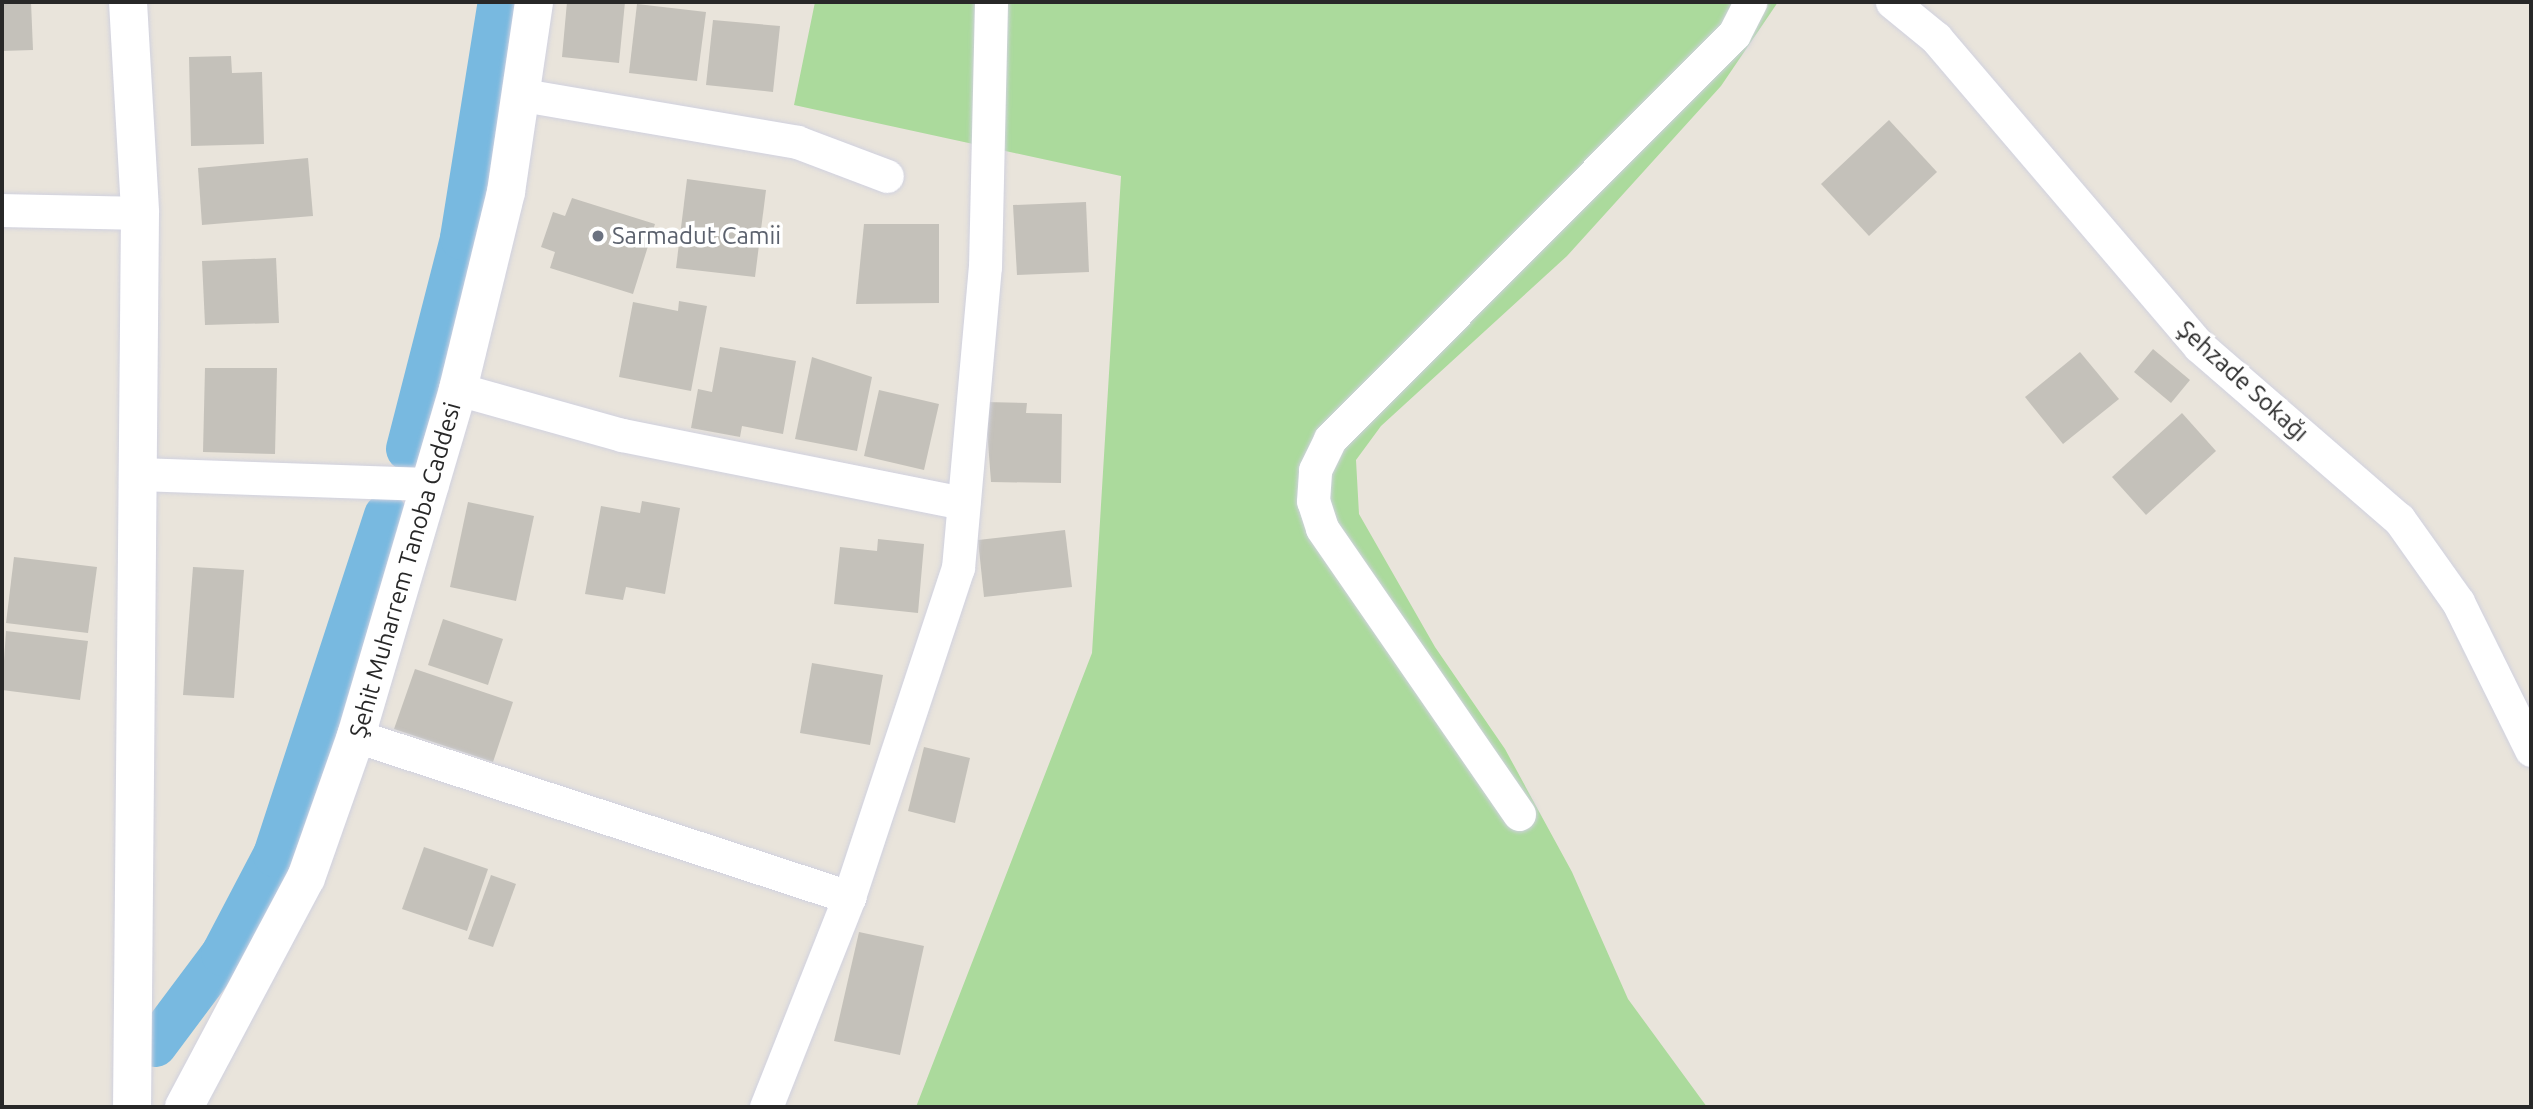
<!DOCTYPE html>
<html>
<head>
<meta charset="utf-8">
<style>
  body { margin:0 }
  #map { position:relative; width:2533px; height:1109px; overflow:hidden; background:#e9e4db; font-family:Ubuntu,sans-serif }
  div>[style] { position:absolute }
  .green>* { inset:0; background:#abda9c }
  .canal>* { height:44px; margin:-22px; padding:0 22px; transform-origin:22px; border-radius:22px; background:#78b9e0 }
  .building>* { inset:0; background:#c4c1ba }
  .roads { filter:drop-shadow(0 0 2px #d0d1df) drop-shadow(0 0 2px #d0d1df) }
  .street>* { height:33px; margin:-16.5px; padding:0 16.5px; transform-origin:16.5px; border-radius:16.5px; background:#fff }
  .secondary>* { height:38px; margin:-19px; padding:0 19px; transform-origin:19px; border-radius:19px; background:#fff }
  .dots>* { width:19px; height:19px; translate:-50% -50%; box-sizing:border-box; border:4px solid #fff; border-radius:50% }
  span { translate:-50% -50%; white-space:nowrap; text-align:center; line-height:1.15; -webkit-text-stroke:7px #fff; paint-order:stroke }
  .worship-label { font-size:24px; color:#5b616d }
  .left { translate:0 -50%; text-align:left }
  .street-label { font-size:24px; color:#282828 }
  .frame { position:absolute; inset:0; border:4px solid #282828; pointer-events:none }
</style>
</head>
<body>
<div id="map">
  <div class="green">
    <i style="clip-path:polygon(815px 2px,1778px 2px,1721px 86px,1567px 256px,1381px 426px,1356px 460px,1359px 514px,1435px 647px,1505px 749px,1572px 872px,1628px 999px,1707px 1107px,916px 1107px,1092px 653px,1121px 176px,794px 105px)"></i>
  </div>
  <div class="canal">
    <i style="left:408px;top:449px;width:218px;rotate:-75.6deg"></i>
    <i style="left:462px;top:238px;width:239px;rotate:-80.9deg"></i>
    <i style="left:155px;top:1045px;width:114px;rotate:-53.2deg"></i>
    <i style="left:223px;top:954px;width:112px;rotate:-62.3deg"></i>
    <i style="left:275px;top:855px;width:357px;rotate:-71.9deg"></i>
  </div>
  <div class="building">
    <i style="clip-path:polygon(2px 2px,31px 2px,33px 50px,2px 51px)"></i>
    <i style="clip-path:polygon(567px 2px,625px 2px,619px 63px,562px 57px)"></i>
    <i style="clip-path:polygon(637px 4px,706px 12px,697px 81px,629px 73px)"></i>
    <i style="clip-path:polygon(713px 20px,780px 26px,773px 92px,706px 85px)"></i>
    <i style="clip-path:polygon(231px 56px,232px 73px,262px 72px,264px 144px,191px 146px,189px 57px)"></i>
    <i style="clip-path:polygon(1889px 120px,1937px 172px,1869px 236px,1821px 184px)"></i>
    <i style="clip-path:polygon(308px 158px,313px 216px,202px 225px,198px 168px)"></i>
    <i style="clip-path:polygon(687px 179px,766px 190px,755px 277px,676px 268px)"></i>
    <i style="clip-path:polygon(572px 198px,655px 224px,633px 294px,550px 268px,555px 252px,541px 247px,553px 212px,565px 216px)"></i>
    <i style="clip-path:polygon(1086px 202px,1089px 272px,1017px 275px,1013px 205px)"></i>
    <i style="clip-path:polygon(864px 224px,939px 224px,939px 303px,856px 304px)"></i>
    <i style="clip-path:polygon(276px 258px,279px 323px,205px 325px,202px 261px)"></i>
    <i style="clip-path:polygon(679px 301px,707px 306px,691px 391px,619px 377px,633px 302px,678px 311px)"></i>
    <i style="clip-path:polygon(720px 347px,796px 361px,783px 434px,742px 426px,740px 437px,691px 428px,698px 389px,712px 392px)"></i>
    <i style="clip-path:polygon(2153px 349px,2190px 380px,2171px 403px,2134px 372px)"></i>
    <i style="clip-path:polygon(2080px 352px,2119px 399px,2063px 444px,2025px 397px)"></i>
    <i style="clip-path:polygon(812px 357px,872px 377px,857px 451px,795px 439px)"></i>
    <i style="clip-path:polygon(205px 368px,277px 368px,275px 454px,203px 452px)"></i>
    <i style="clip-path:polygon(879px 390px,939px 404px,924px 470px,864px 456px)"></i>
    <i style="clip-path:polygon(985px 402px,1027px 403px,1026px 413px,1062px 414px,1061px 483px,991px 482px)"></i>
    <i style="clip-path:polygon(2182px 413px,2216px 451px,2146px 515px,2112px 477px)"></i>
    <i style="clip-path:polygon(642px 501px,680px 508px,665px 594px,626px 587px,623px 600px,585px 594px,601px 506px,640px 513px)"></i>
    <i style="clip-path:polygon(468px 502px,534px 516px,516px 601px,450px 587px)"></i>
    <i style="clip-path:polygon(1065px 530px,1072px 587px,984px 597px,978px 540px)"></i>
    <i style="clip-path:polygon(878px 539px,924px 544px,918px 613px,834px 604px,840px 547px,877px 551px)"></i>
    <i style="clip-path:polygon(14px 557px,97px 567px,88px 633px,6px 623px)"></i>
    <i style="clip-path:polygon(193px 567px,244px 570px,234px 698px,183px 695px)"></i>
    <i style="clip-path:polygon(443px 619px,503px 639px,488px 685px,428px 665px)"></i>
    <i style="clip-path:polygon(6px 631px,88px 641px,80px 700px,2px 690px)"></i>
    <i style="clip-path:polygon(812px 663px,883px 675px,870px 745px,800px 733px)"></i>
    <i style="clip-path:polygon(415px 669px,513px 702px,493px 762px,394px 729px)"></i>
    <i style="clip-path:polygon(924px 747px,970px 758px,955px 823px,908px 811px)"></i>
    <i style="clip-path:polygon(424px 847px,488px 869px,467px 931px,402px 909px)"></i>
    <i style="clip-path:polygon(491px 875px,516px 884px,493px 947px,468px 939px)"></i>
    <i style="clip-path:polygon(859px 932px,924px 946px,900px 1055px,834px 1041px)"></i>
  </div>
  <div class="roads">
    <div class="street">
      <i style="left:1892px;top:2px;width:57px;rotate:39.3deg"></i>
      <i style="left:1936px;top:38px;width:405px;rotate:49.5deg"></i>
      <i style="left:2199px;top:346px;width:264px;rotate:40.9deg"></i>
      <i style="left:2399px;top:519px;width:102px;rotate:54.6deg"></i>
      <i style="left:2458px;top:602px;width:165px;rotate:63.7deg"></i>
      <i style="left:523px;top:95px;width:278px;rotate:9.7deg"></i>
      <i style="left:797px;top:142px;width:96px;rotate:20.7deg"></i>
      <i style="left:2px;top:210px;width:138px;rotate:1.2deg"></i>
      <i style="left:458px;top:389px;width:170px;rotate:15.7deg"></i>
      <i style="left:622px;top:435px;width:348px;rotate:11.3deg"></i>
      <i style="left:140px;top:474px;width:292px;rotate:2deg"></i>
      <i style="left:356px;top:736px;width:519px;rotate:18.09deg"></i>
      <i style="left:1519px;top:814px;width:347px;rotate:-124.6deg"></i>
      <i style="left:1322px;top:528px;width:28px;rotate:-108deg"></i>
      <i style="left:1313px;top:501px;width:31px;rotate:-86deg"></i>
      <i style="left:1315px;top:470px;width:34px;rotate:-64deg"></i>
      <i style="left:1330px;top:439px;width:572px;rotate:-45.07deg"></i>
      <i style="left:1734px;top:34px;width:36px;rotate:-63deg"></i>
      <i style="left:766px;top:1107px;width:226px;rotate:-68.4deg"></i>
      <i style="left:849px;top:897px;width:347px;rotate:-71.7deg"></i>
      <i style="left:958px;top:568px;width:302px;rotate:-84.9deg"></i>
      <i style="left:985px;top:267px;width:265px;rotate:-88.7deg"></i>
    </div>
    <div class="secondary">
      <i style="left:128px;top:2px;width:211px;rotate:86.7deg"></i>
      <i style="left:140px;top:213px;width:894px;rotate:90.51deg"></i>
      <i style="left:184px;top:1107px;width:259px;rotate:-62deg"></i>
      <i style="left:306px;top:878px;width:151px;rotate:-70.6deg"></i>
      <i style="left:356px;top:736px;width:362px;rotate:-73.6deg"></i>
      <i style="left:458px;top:389px;width:203px;rotate:-76.3deg"></i>
      <i style="left:506px;top:192px;width:192px;rotate:-81.6deg"></i>
    </div>
  </div>
  <div class="dots">
    <i style="left:598px;top:236px;background:#6b7280"></i>
  </div>
  <div class="worship-label">
    <span class="left" style="left:612px;top:236px">Sarmadut Camii</span>
  </div>
  <div class="street-label">
    <span style="left:2243px;top:381px;rotate:42deg">Şehzade Sokağı</span>
    <span style="left:405px;top:570px;rotate:-74deg">Şehit Muharrem Tanoba Caddesi</span>
  </div>
  <div class="frame"></div>
</div>
</body>
</html>
